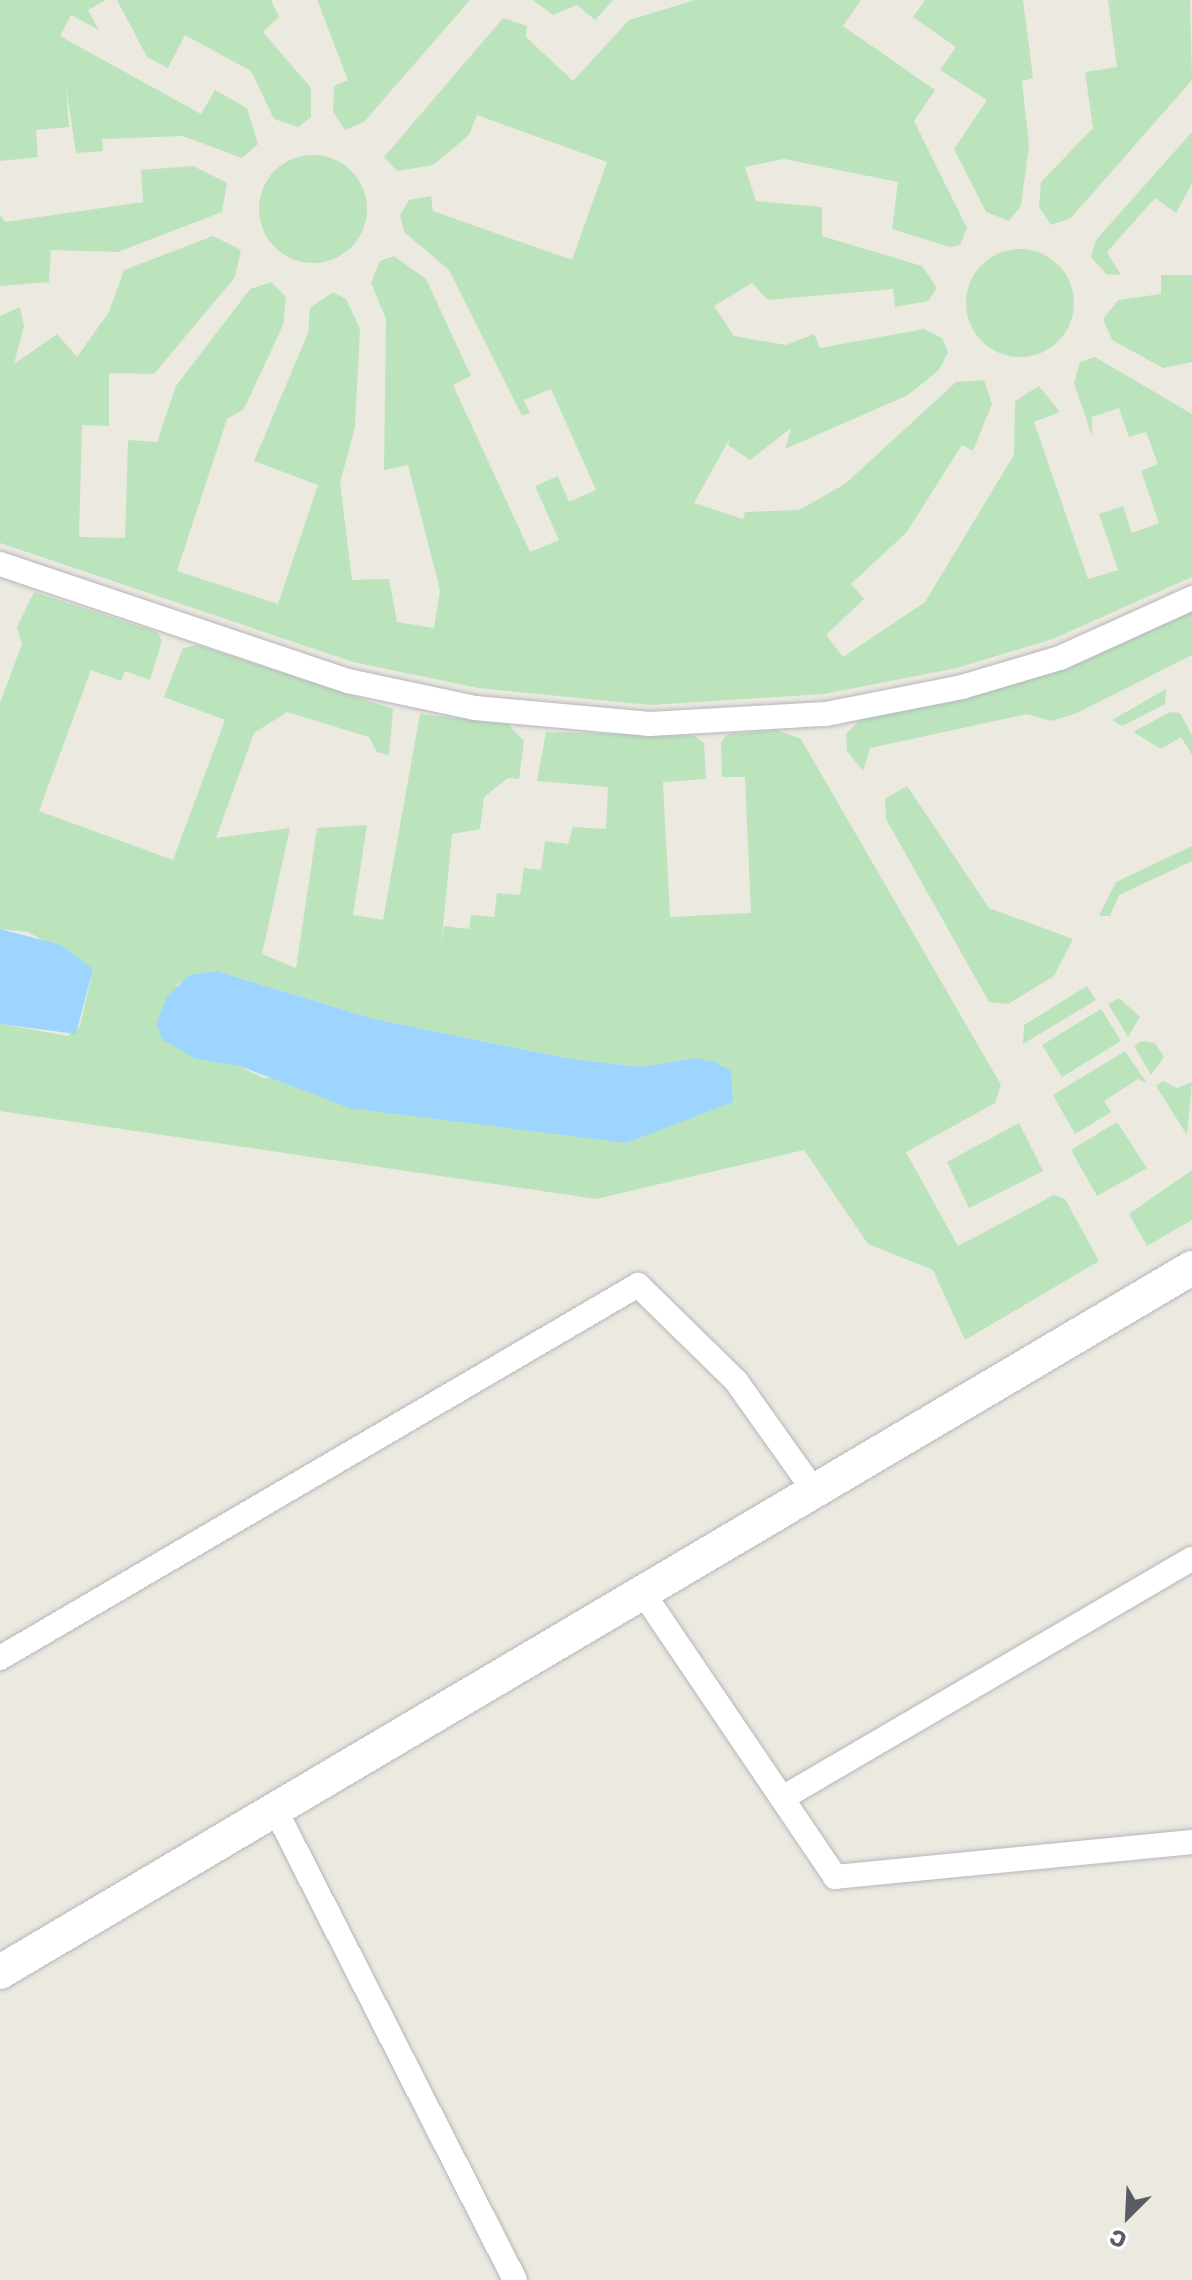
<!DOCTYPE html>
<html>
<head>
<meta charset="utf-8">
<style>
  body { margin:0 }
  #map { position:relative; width:1192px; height:2280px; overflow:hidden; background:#ece9e0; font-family:Rubik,sans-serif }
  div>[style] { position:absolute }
  .green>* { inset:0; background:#bce4bc }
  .round { border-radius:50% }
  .water>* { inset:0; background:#9ed5fe }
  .roads { filter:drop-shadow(0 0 2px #b3b7bb) drop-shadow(0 0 2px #b3b7bb) }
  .street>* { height:24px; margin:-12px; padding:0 12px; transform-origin:12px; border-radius:12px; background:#fff }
  .secondary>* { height:34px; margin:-17px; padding:0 17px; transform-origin:17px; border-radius:17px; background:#fff }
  span { translate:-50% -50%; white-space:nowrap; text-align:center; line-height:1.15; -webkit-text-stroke:8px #fff; paint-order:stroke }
  .north { position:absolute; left:1088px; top:2176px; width:80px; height:80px; -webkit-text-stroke:6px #fff; paint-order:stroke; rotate:204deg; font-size:22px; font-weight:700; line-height:32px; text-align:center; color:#595d61 }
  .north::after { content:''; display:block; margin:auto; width:28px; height:36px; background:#595d61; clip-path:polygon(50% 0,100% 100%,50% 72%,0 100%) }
</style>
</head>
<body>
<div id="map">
  <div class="green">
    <i style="clip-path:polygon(0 0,106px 0,88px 10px,99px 30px,71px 15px,60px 36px,201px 114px,215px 90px,247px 108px,258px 144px,242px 158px,183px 136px,102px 139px,103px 151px,76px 153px,66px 87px,69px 127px,36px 130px,38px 157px,0 161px)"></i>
    <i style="clip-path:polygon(117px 0,271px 0,279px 17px,263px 32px,311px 88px,311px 117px,298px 127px,274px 119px,251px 71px,185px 35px,168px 68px,147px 57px)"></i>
    <i style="clip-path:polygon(317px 0,470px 0,364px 122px,345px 130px,333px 112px,334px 86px,348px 80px)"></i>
    <i style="clip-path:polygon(533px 0,613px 0,595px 20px,577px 5px,553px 15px)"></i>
    <i style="clip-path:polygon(695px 0,861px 0,843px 26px,935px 90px,914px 121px,967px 228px,960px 245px,950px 247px,892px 229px,898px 182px,784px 159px,745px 167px,756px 201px,822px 207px,822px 236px,922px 266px,937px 288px,928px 301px,895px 307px,893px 289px,768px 300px,752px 283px,714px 306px,734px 336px,786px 345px,814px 334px,820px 348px,924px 329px,942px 338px,948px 352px,939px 370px,908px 395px,785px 449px,791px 428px,750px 460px,728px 445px,730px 438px,694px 503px,743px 519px,745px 512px,799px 510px,845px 484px,956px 382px,984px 380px,992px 404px,973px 451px,962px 445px,906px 533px,851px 584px,864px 599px,826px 635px,843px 657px,925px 602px,1014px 455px,1015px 401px,1039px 386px,1060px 412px,1034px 422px,1088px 579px,1118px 570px,1099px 514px,1123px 506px,1132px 533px,1159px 523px,1141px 471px,1158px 464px,1146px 432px,1129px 437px,1119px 408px,1092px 417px,1092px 436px,1074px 383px,1080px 362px,1095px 357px,1192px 414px,1192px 577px,1053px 639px,957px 668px,824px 694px,650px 705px,478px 688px,353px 662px,0 543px,0 316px,20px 307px,24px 326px,14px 364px,57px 334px,77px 357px,109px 312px,124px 270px,213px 236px,241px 250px,235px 277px,154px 374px,109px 373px,109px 426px,82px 425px,79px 537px,125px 538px,128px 440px,157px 442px,176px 386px,250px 289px,271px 282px,286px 297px,283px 325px,244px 409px,227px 419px,177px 571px,278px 604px,318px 485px,254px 461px,308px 333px,310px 308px,333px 292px,346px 299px,360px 329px,355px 427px,340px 483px,352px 580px,389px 579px,397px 622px,434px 628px,440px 590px,408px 465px,384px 470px,386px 319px,371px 283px,380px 261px,394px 256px,426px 279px,471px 376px,453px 385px,530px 552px,559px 540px,535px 486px,558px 476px,569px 502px,596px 490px,551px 389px,524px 400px,530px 413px,522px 416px,449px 270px,404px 232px,400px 215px,409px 200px,431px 196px,433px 211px,572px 260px,607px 162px,477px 115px,469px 135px,433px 165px,397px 171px,384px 157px,503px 18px,527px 26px,526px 37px,573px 81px,629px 20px)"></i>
    <i style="clip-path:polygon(925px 0,1023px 0,1033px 78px,1022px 81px,1029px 145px,1021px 206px,1009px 221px,986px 212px,954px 149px,987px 100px,940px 70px,956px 47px,913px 17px)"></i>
    <i style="clip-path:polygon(1108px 0,1190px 0,1192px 80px,1071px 218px,1051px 225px,1039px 207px,1041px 182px,1093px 128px,1085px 72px,1117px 67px)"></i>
    <i style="clip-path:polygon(1192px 132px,1192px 183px,1176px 213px,1155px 198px,1107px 252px,1121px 275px,1106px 274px,1091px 257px,1096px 240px)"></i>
    <i class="round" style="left:259px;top:155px;width:108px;height:108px"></i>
    <i style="clip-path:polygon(193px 166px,227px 183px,222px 212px,118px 252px,51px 250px,49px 282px,0 286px,0 214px,5px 222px,143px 202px,141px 170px)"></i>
    <i class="round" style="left:966px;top:249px;width:108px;height:108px"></i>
    <i style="clip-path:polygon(1161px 275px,1192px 275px,1192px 362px,1163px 368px,1112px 340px,1103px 319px,1118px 300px,1161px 294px)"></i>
    <i style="clip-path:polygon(evenodd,34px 592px,157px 632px,162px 641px,150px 680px,125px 671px,121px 681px,91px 670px,39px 811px,173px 860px,225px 720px,164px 697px,183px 648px,197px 645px,393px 709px,389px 755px,377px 752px,369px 737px,287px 712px,254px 733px,216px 838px,290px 828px,262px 954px,296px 968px,317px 828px,367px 825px,353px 915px,383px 920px,420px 714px,508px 724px,524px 741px,519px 779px,508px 778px,484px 797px,480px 829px,452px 834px,441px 948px,444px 926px,469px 929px,471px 915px,494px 917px,497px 893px,520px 895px,524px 868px,541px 870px,545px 841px,568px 844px,573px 827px,606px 829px,608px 787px,537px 781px,546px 732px,695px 736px,704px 743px,706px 779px,663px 782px,670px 917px,751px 913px,745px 777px,722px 777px,721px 742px,728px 734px,776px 730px,801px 739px,1001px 1085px,995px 1103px,906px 1152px,958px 1246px,1054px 1195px,1065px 1199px,1099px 1261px,965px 1340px,933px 1270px,868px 1244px,804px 1150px,596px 1199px,0 1111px,0 1024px,68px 1036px,80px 1026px,93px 969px,28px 932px,0 929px,0 703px,22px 644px,17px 627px,34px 592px,216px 971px,374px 1019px,566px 1058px,641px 1067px,695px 1058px,725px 1066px,263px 1078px,156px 1024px,178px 984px,216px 971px)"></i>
    <i style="clip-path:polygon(1192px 611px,1192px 655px,1077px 713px,1051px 721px,1027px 714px,870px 748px,863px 771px,847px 751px,846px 734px,861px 719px,1064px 668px)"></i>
    <i style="clip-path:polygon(1166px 689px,1165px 704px,1122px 726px,1112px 720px)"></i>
    <i style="clip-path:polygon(1170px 712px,1180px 713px,1192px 735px,1192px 755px,1181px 737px,1161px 749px,1133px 732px)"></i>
    <i style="clip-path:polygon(907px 786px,989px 908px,1073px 939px,1054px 976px,1008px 1004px,989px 1002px,886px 819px,885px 799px)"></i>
    <i style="clip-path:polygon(1192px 846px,1192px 861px,1119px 895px,1110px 916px,1099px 916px,1116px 882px)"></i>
    <i style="clip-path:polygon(1087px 986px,1096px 1000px,1023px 1044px,1024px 1025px)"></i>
    <i style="clip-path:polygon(1119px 998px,1140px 1017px,1128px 1037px,1108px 1004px)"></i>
    <i style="clip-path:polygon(1101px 1009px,1121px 1041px,1062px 1077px,1042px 1045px)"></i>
    <i style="clip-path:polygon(1141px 1041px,1155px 1043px,1164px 1057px,1151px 1075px,1134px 1046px)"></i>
    <i style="clip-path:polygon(1125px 1051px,1147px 1083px,1138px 1079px,1104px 1101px,1111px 1112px,1075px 1134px,1053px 1095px)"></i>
    <i style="clip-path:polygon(1163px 1081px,1177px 1088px,1192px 1082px,1187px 1135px,1156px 1086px)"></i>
    <i style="clip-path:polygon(1117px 1122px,1147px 1168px,1097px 1196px,1071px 1150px)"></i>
    <i style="clip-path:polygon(1019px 1123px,1043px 1171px,969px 1208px,947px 1162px)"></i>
    <i style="clip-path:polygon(1192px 1170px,1192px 1220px,1147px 1246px,1129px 1214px)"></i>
  </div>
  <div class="water">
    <i style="clip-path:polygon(0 929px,61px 945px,93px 969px,76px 1034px,0 1024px)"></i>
    <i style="clip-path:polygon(216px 971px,374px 1019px,566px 1058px,641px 1067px,695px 1058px,717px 1063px,731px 1071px,733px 1102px,626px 1143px,349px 1108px,240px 1066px,196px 1059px,163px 1040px,156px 1024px,167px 996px,190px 975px)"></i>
  </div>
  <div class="roads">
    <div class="street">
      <i style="left:0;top:564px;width:367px;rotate:18.6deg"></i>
      <i style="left:348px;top:681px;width:130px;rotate:12deg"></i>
      <i style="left:475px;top:708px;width:176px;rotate:5.2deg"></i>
      <i style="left:650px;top:724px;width:176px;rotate:-3.3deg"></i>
      <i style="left:826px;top:714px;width:139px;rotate:-11.2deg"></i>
      <i style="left:962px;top:687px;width:102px;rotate:-16.5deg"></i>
      <i style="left:1060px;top:658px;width:145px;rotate:-24.4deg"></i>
      <i style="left:643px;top:1593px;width:343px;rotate:55.9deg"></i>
      <i style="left:835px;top:1877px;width:359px;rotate:-5.6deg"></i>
      <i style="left:0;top:1658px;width:739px;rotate:-30.31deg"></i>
      <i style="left:638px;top:1285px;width:137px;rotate:44.4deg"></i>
      <i style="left:736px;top:1381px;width:131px;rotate:54.6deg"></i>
      <i style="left:784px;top:1797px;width:472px;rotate:-30.3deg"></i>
      <i style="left:276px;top:1811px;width:526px;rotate:63deg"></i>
    </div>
    <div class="secondary">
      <i style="left:0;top:1972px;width:1384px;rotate:-30.57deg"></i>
    </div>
  </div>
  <div class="north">С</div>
</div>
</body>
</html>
